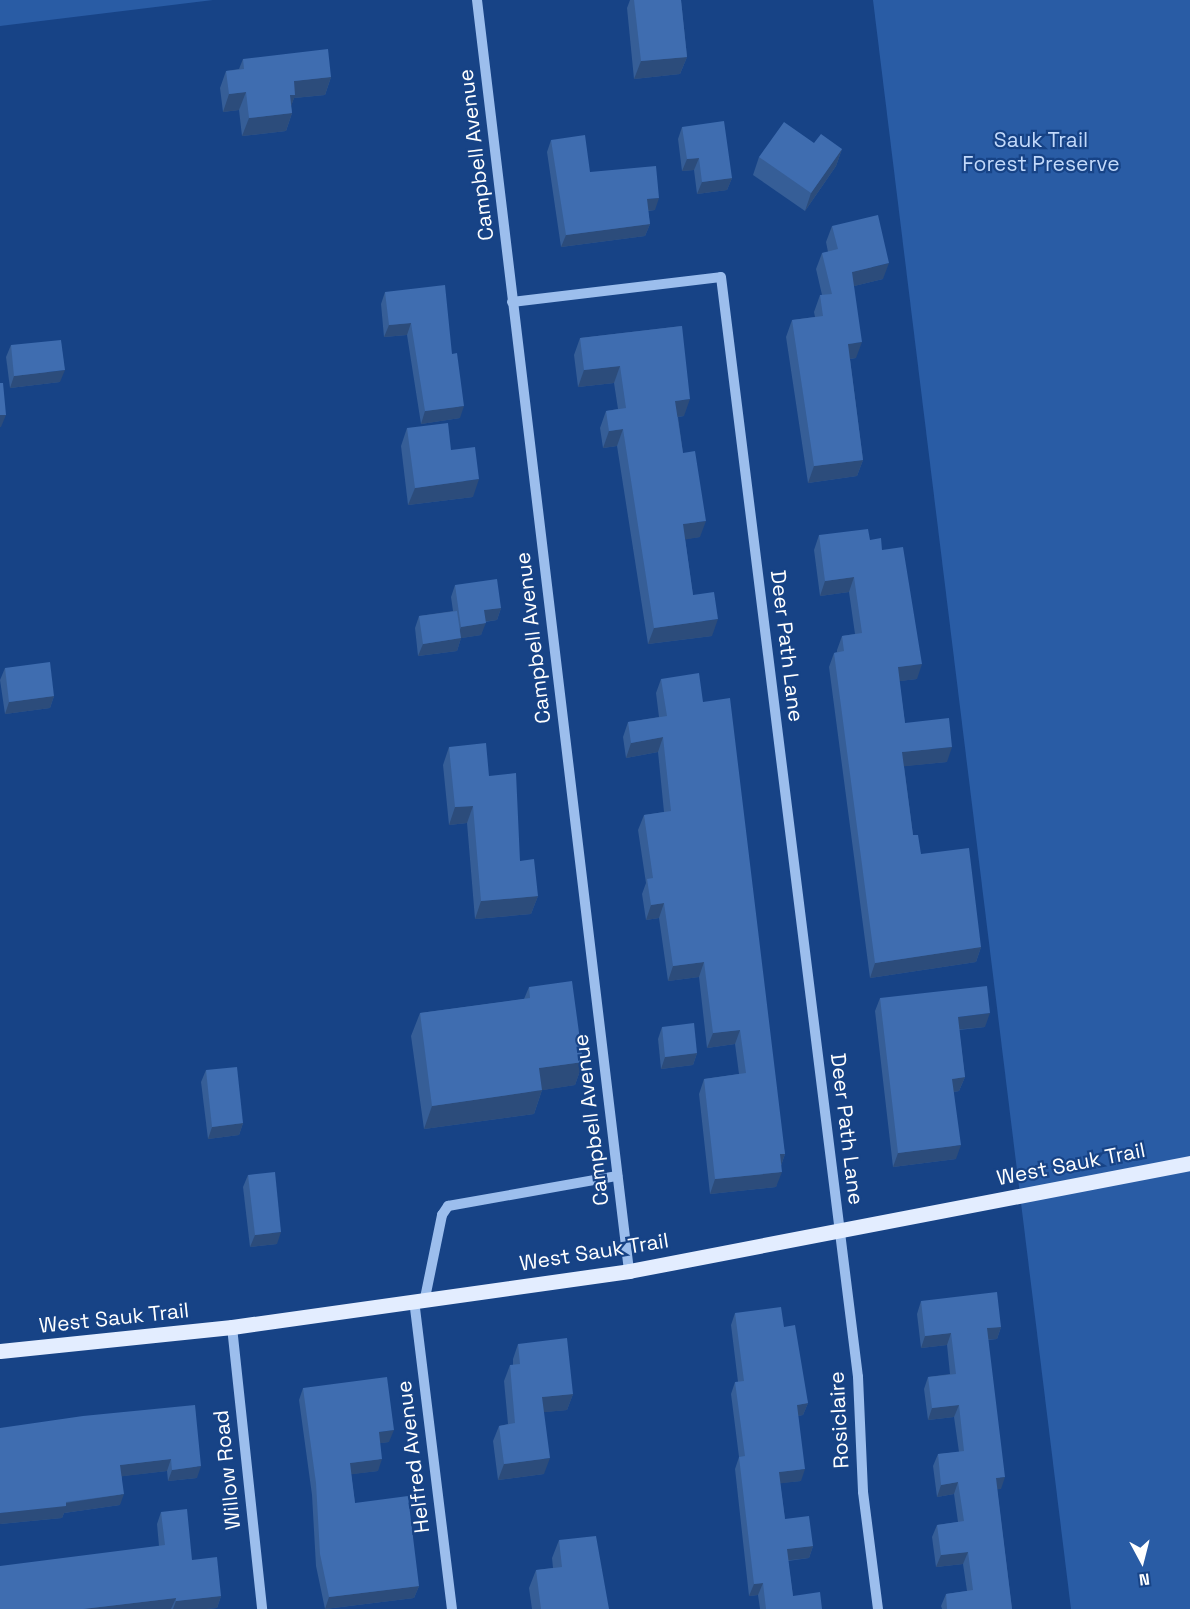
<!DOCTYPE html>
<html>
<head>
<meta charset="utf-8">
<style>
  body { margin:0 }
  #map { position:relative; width:1190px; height:1609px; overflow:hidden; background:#174386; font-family:"Space Grotesk",sans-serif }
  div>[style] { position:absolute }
  .green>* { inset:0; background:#295ca5 }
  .minor>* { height:10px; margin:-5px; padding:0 5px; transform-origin:5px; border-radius:5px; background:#9cbeed }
  .major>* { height:15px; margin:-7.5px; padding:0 7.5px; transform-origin:7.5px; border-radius:7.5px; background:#e3edff }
  .wall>* { inset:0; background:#365e97 }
  .shaded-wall>* { inset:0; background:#2c4c7b }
  .building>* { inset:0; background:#3f6db0 }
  span { translate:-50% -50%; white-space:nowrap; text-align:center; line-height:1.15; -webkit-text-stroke:4.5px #174386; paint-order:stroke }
  .park-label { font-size:21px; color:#c2d9fa }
  .street-label { font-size:21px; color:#fff }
  .north { position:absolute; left:1112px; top:1531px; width:60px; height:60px; -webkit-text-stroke:4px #174386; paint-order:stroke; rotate:173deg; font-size:16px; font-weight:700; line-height:24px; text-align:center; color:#fff }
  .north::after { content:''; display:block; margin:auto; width:21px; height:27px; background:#fff; clip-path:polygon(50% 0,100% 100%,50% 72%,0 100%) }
</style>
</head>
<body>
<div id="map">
  <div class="green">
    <i style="clip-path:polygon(0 0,213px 0,0 26px)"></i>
    <i style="clip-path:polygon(873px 0,1190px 0,1190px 1609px,1071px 1609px)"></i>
  </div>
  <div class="minor">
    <i style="left:477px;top:0;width:1280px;rotate:83.18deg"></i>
    <i style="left:512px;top:302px;width:210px;rotate:-6.8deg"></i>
    <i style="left:721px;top:277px;width:1108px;rotate:82.9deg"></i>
    <i style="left:858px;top:1377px;width:115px;rotate:87.5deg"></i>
    <i style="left:863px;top:1492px;width:118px;rotate:82.7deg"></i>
    <i style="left:425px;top:1298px;width:85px;rotate:-78.4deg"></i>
    <i style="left:442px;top:1215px;width:11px;rotate:-56deg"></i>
    <i style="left:448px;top:1206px;width:172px;rotate:-10.1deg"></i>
    <i style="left:414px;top:1300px;width:311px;rotate:83deg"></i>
    <i style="left:232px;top:1327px;width:284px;rotate:83.9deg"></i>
  </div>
  <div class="major">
    <i style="left:0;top:1351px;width:233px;rotate:-5.9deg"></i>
    <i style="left:232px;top:1327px;width:401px;rotate:-8deg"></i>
    <i style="left:629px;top:1271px;width:571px;rotate:-10.9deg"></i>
  </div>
  <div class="wall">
    <i style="clip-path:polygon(630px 0,681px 0,687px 57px,680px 74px,634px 79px,627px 8px)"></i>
    <i style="clip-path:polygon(243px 59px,331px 77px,325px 95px,294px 98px,291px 106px,292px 113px,286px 131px,242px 136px,239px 110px,223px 112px,220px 88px,226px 71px,239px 69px)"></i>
    <i style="clip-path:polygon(682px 127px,732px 178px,727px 190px,697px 194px,694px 170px,682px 171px,678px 139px)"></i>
    <i style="clip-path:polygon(551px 140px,590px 172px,655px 210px,648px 211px,650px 224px,645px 236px,561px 247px,547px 152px)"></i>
    <i style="clip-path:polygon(814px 143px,842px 149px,836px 166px,805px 211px,753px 175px,759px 157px)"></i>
    <i style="clip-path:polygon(832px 226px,883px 279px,854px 286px,856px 358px,850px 359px,863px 460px,857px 476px,808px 483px,786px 337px,792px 320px,815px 317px,814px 312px,820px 295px,822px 295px,816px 269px,822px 253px,828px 252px,826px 242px)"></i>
    <i style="clip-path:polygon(385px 292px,452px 354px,460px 418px,421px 424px,407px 335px,384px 337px,381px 304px)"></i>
    <i style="clip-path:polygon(682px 326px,684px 416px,678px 417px,683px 453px,700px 537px,685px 539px,693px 595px,712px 636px,648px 644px,617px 446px,603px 448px,600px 428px,606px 411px,618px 409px,614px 383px,578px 387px,574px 355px,580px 338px)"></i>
    <i style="clip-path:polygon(11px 345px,60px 382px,10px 388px,6px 357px)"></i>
    <i style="clip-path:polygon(407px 428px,451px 450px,473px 497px,408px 505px,401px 446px)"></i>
    <i style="clip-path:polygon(819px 535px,870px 540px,882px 550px,917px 679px,899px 681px,905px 723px,947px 762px,904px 766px,913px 835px,921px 854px,981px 947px,976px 962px,870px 978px,829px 667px,834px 653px,837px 652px,837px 650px,842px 636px,855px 634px,849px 592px,820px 596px,814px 550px)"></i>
    <i style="clip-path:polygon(455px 585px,501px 608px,497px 620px,485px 622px,481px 635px,461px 638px,457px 651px,418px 656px,415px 628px,419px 616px,453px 611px,451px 597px)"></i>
    <i style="clip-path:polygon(5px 668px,54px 696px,50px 708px,5px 714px,0 680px)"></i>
    <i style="clip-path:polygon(661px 679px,703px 702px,785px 1154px,781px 1166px,776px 1187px,710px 1194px,699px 1094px,704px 1079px,739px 1074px,735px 1044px,707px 1048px,699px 977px,668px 981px,659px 918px,646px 920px,642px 894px,646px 883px,638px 830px,644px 815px,664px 812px,658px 752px,626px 758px,623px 737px,628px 722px,659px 717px,656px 693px)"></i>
    <i style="clip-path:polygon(449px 747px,489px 776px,520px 861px,538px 896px,531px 914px,475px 919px,467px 823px,449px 825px,443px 765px)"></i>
    <i style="clip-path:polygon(529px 987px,583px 1062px,575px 1085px,542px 1090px,534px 1114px,424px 1129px,411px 1036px,420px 1013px,524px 999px)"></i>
    <i style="clip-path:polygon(880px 998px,985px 1027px,959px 1030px,965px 1077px,959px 1091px,954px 1092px,956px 1159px,893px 1167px,875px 1011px)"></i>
    <i style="clip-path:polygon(662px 1027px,697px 1053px,693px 1065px,661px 1069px,658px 1039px)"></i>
    <i style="clip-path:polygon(206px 1070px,243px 1123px,239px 1135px,208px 1139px,201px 1082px)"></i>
    <i style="clip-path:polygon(248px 1175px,277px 1244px,250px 1247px,243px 1187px)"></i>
    <i style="clip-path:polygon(921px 1301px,1001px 1327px,997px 1339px,988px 1340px,1001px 1489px,997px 1489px,1012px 1609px,942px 1609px,941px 1606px,946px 1594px,967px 1591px,963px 1564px,936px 1567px,932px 1537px,937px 1525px,958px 1522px,954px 1494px,937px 1497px,933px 1466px,938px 1454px,959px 1452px,954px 1417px,928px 1420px,924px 1389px,928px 1377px,950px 1374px,947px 1345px,921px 1348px,917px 1314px)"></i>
    <i style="clip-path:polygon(735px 1313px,784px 1327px,808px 1403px,803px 1415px,798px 1416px,801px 1481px,780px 1483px,785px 1519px,813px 1546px,809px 1558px,788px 1561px,793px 1596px,822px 1609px,760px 1609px,758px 1595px,749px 1596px,735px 1469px,739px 1457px,731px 1394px,735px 1382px,738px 1382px,731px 1325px)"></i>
    <i style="clip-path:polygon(518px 1344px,573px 1394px,567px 1410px,544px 1412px,544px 1474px,498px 1480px,493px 1441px,499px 1426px,508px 1424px,504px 1381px,510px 1365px,513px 1365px,513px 1359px)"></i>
    <i style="clip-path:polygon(303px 1388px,389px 1442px,380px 1443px,378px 1471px,351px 1474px,355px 1503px,419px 1586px,414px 1598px,325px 1609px,316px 1566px,312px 1495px,299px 1400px)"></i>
    <i style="clip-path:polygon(195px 1405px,197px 1478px,168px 1481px,167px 1471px,122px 1476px,120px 1505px,64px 1513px,62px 1518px,0 1524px)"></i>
    <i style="clip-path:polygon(161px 1512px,192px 1560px,221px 1596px,217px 1608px,206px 1609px,0 1609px,159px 1546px,157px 1524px)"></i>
    <i style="clip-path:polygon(559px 1540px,609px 1609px,532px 1609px,529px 1588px,536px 1570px,553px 1568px,552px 1558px)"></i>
  </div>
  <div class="shaded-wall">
    <i style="clip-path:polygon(687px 57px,680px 74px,634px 79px,641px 61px)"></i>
    <i style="clip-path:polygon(331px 77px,325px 95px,294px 98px,289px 112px,283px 113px,294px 81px)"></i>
    <i style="clip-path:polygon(246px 92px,239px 110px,223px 112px,229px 94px)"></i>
    <i style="clip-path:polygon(292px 113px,286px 131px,242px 136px,249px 118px)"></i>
    <i style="clip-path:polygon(842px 149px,836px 166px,805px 211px,811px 193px)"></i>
    <i style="clip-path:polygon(699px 158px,694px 170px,682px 171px,687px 159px)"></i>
    <i style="clip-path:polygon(732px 178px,727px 190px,697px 194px,702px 182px)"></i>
    <i style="clip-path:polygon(659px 198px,655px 210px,643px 211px,647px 199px)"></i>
    <i style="clip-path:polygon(650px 224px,645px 236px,561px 247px,566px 235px)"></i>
    <i style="clip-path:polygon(889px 263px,883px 279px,846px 288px,852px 272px)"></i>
    <i style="clip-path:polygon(411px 323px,407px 335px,384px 337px,389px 325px)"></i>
    <i style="clip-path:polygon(862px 342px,856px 358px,842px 360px,848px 344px)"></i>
    <i style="clip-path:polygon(620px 366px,614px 383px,578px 387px,584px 370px)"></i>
    <i style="clip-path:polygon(65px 370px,60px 382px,10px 388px,14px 376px)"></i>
    <i style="clip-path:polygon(690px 399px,684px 416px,669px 418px,675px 401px)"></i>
    <i style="clip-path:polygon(464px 406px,460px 418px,421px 424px,425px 411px)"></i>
    <i style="clip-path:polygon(0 415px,6px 415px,1px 427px,0 427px)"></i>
    <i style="clip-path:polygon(623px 429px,617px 446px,603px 448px,609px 431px)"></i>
    <i style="clip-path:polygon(863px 460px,857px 476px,808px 483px,814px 466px)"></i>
    <i style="clip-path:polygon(479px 479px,473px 497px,408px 505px,415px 488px)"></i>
    <i style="clip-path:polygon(706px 521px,700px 537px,677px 541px,683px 524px)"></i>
    <i style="clip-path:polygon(854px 577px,849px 592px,820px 596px,825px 581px)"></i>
    <i style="clip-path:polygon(501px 608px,497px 620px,480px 622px,484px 610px)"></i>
    <i style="clip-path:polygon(718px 619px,712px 636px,648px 644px,654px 628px)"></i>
    <i style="clip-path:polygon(486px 623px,481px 635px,456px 639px,461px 627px)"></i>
    <i style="clip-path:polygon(461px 638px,457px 651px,418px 656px,423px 644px)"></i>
    <i style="clip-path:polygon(922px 664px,917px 679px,892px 682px,898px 667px)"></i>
    <i style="clip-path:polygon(54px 696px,50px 708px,5px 714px,9px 702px)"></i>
    <i style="clip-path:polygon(663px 737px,658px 752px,626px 758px,631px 743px)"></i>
    <i style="clip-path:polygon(952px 747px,947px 762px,897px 767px,902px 752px)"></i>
    <i style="clip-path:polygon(473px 806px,467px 823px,449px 825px,455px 807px)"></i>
    <i style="clip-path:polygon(538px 896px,531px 914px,475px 919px,481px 901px)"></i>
    <i style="clip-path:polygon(664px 903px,659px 918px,646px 920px,651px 905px)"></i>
    <i style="clip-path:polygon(981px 947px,976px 962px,870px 978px,875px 963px)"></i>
    <i style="clip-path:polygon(704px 962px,699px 977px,668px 981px,673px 966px)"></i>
    <i style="clip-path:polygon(990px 1013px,985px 1027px,953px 1030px,958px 1017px)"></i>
    <i style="clip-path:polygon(740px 1030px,735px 1044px,707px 1048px,713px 1033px)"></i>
    <i style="clip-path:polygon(697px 1053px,693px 1065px,661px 1069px,665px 1057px)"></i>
    <i style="clip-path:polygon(583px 1062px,575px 1085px,531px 1092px,539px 1068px)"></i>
    <i style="clip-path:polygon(965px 1077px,959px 1091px,947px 1093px,952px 1079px)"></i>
    <i style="clip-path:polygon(542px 1090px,534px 1114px,424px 1129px,432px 1106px)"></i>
    <i style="clip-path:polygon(243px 1123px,239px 1135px,208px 1139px,212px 1127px)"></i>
    <i style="clip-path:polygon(961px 1145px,956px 1159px,893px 1167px,898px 1153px)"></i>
    <i style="clip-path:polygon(780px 1154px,785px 1154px,780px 1168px)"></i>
    <i style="clip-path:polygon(782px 1172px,776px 1187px,710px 1194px,715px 1179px)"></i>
    <i style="clip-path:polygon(281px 1232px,277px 1244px,250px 1247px,255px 1235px)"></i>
    <i style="clip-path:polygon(1001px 1327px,997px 1339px,982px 1340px,987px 1328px)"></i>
    <i style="clip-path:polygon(951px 1333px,947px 1345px,921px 1348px,925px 1336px)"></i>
    <i style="clip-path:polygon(573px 1394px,567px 1410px,536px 1413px,542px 1397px)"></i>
    <i style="clip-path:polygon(808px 1403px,803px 1415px,793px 1417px,797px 1405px)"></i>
    <i style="clip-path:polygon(959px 1405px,954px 1417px,928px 1420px,932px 1408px)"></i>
    <i style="clip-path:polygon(394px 1430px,389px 1442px,374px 1444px,379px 1432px)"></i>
    <i style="clip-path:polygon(550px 1458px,544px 1474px,498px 1480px,504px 1464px)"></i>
    <i style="clip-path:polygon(171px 1459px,167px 1471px,116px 1477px,120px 1465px)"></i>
    <i style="clip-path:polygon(382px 1459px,378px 1471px,346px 1475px,350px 1463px)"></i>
    <i style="clip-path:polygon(201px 1466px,197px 1478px,168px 1481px,172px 1470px)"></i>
    <i style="clip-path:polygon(805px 1469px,801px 1481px,775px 1484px,779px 1472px)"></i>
    <i style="clip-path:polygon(1005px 1477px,1001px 1489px,991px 1490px,996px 1478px)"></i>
    <i style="clip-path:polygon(958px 1482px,954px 1494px,937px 1497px,941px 1485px)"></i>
    <i style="clip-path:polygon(124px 1494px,120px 1505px,64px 1513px,62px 1518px,0 1524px,0 1513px)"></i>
    <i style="clip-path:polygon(813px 1546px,809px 1558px,782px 1561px,787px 1549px)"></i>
    <i style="clip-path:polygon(968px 1552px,963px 1564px,936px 1567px,941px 1555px)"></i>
    <i style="clip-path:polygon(763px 1583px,758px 1595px,749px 1596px,754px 1584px)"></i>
    <i style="clip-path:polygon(419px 1586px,414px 1598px,325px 1609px,329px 1597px)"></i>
    <i style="clip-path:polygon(221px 1596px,217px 1608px,206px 1609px,173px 1609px,176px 1601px)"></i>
    <i style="clip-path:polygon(176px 1598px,171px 1609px,83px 1609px)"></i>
  </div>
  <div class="building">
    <i style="clip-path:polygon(634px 0,681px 0,687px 57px,641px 61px)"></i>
    <i style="clip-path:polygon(328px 49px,331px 77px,294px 81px,295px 95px,290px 95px,292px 113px,249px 118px,246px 92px,229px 94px,226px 71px,244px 69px,243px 59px)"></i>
    <i style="clip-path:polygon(724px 121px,732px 178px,702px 182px,699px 158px,687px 159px,682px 127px)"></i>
    <i style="clip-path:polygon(784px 122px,814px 143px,821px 134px,842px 149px,811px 193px,759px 157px)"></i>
    <i style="clip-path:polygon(585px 135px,590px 172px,656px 166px,659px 198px,647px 199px,650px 224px,566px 235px,551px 140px)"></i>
    <i style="clip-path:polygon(878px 215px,889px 263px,852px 272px,862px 342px,848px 344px,863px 460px,814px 466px,792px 320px,823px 316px,820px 295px,832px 294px,822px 253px,838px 249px,832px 226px)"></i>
    <i style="clip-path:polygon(445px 285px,452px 354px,457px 353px,464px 406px,425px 411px,411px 323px,389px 325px,385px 292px)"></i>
    <i style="clip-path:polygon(682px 326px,690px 399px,675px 401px,683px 453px,695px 451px,706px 521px,683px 524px,693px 595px,714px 592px,718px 619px,654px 628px,623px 429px,609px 431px,606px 411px,626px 408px,620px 366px,584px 370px,580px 338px)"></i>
    <i style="clip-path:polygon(61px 340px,65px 370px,14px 376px,11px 345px)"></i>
    <i style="clip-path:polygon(0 383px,3px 383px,6px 415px,0 415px)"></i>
    <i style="clip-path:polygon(448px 423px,451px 450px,475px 447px,479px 479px,415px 488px,407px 428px)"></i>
    <i style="clip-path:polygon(868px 529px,870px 540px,881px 538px,882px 550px,903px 547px,922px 664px,898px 667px,905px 723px,949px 718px,952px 747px,902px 752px,913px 835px,918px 835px,921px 854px,969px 848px,981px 947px,875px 963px,834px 653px,844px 651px,842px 636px,862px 633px,854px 577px,825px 581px,819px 535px)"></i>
    <i style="clip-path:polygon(497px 579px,501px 608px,484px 610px,486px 623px,461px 627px,455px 585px)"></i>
    <i style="clip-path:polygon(457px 611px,461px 638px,423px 644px,419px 616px)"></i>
    <i style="clip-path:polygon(50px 662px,54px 696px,9px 702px,5px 668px)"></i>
    <i style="clip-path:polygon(699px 673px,703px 702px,730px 698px,785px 1154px,780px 1154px,782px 1172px,715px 1179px,704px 1079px,746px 1073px,740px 1030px,713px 1033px,704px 962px,673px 966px,664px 903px,651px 905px,647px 879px,653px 878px,644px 815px,671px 811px,663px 737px,631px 743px,628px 722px,667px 716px,661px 679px)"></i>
    <i style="clip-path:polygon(486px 743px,489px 776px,516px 773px,520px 861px,534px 859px,538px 896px,481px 901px,473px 806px,455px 807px,449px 747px)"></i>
    <i style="clip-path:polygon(572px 981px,583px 1062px,539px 1068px,542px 1090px,432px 1106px,420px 1013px,530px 998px,529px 987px)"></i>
    <i style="clip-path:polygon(987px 986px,990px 1013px,958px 1017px,965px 1077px,952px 1079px,961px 1145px,898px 1153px,880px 998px)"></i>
    <i style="clip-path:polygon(694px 1023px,697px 1053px,665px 1057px,662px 1027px)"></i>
    <i style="clip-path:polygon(237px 1067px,243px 1123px,212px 1127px,206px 1070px)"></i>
    <i style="clip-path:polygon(275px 1172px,281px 1232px,255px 1235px,248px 1175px)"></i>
    <i style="clip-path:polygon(997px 1292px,1001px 1327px,987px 1328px,1005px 1477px,996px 1478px,1012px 1609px,947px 1609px,946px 1594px,973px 1590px,968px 1552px,941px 1555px,937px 1525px,964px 1521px,958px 1482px,941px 1485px,938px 1454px,964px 1451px,959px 1405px,932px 1408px,928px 1377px,956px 1374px,951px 1333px,925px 1336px,921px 1301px)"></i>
    <i style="clip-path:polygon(781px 1307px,784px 1327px,795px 1325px,808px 1403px,797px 1405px,805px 1469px,779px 1472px,785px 1519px,809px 1516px,813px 1546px,787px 1549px,793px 1596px,820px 1592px,822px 1609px,766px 1609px,763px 1583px,754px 1584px,739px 1457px,745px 1456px,735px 1382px,744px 1381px,735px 1313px)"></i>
    <i style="clip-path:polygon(567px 1338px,573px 1394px,542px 1397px,550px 1458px,504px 1464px,499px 1426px,515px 1423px,510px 1365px,520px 1364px,518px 1344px)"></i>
    <i style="clip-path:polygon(387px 1377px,394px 1430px,379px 1432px,382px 1459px,350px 1463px,355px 1503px,408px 1496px,419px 1586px,329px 1597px,320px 1554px,316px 1483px,303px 1388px)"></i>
    <i style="clip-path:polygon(195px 1405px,201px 1466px,172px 1470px,171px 1459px,120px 1465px,124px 1494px,66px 1502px,66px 1506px,0 1513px,0 1428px,83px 1416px)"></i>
    <i style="clip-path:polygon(187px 1509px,192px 1560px,217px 1557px,221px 1596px,176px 1601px,176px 1598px,83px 1609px,0 1609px,0 1566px,165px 1545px,161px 1512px)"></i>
    <i style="clip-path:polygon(596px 1536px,609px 1609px,541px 1609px,536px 1570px,562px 1567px,559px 1540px)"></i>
  </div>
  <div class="park-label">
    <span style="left:1041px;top:152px">Sauk Trail<br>Forest Preserve</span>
  </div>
  <div class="street-label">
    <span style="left:476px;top:155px;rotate:-97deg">Campbell Avenue</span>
    <span style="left:533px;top:638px;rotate:-97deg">Campbell Avenue</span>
    <span style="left:787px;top:646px;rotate:83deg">Deer Path Lane</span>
    <span style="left:591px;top:1120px;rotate:-97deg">Campbell Avenue</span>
    <span style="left:847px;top:1129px;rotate:83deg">Deer Path Lane</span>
    <span style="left:1071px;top:1164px;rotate:-11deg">West Sauk Trail</span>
    <span style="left:594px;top:1252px;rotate:-9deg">West Sauk Trail</span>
    <span style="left:114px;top:1318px;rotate:-6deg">West Sauk Trail</span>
    <span style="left:839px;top:1420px;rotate:-93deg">Rosiclaire</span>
    <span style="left:413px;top:1457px;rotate:-97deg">Helfred Avenue</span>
    <span style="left:227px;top:1470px;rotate:-96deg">Willow Road</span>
  </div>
  <div class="north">N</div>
</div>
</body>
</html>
